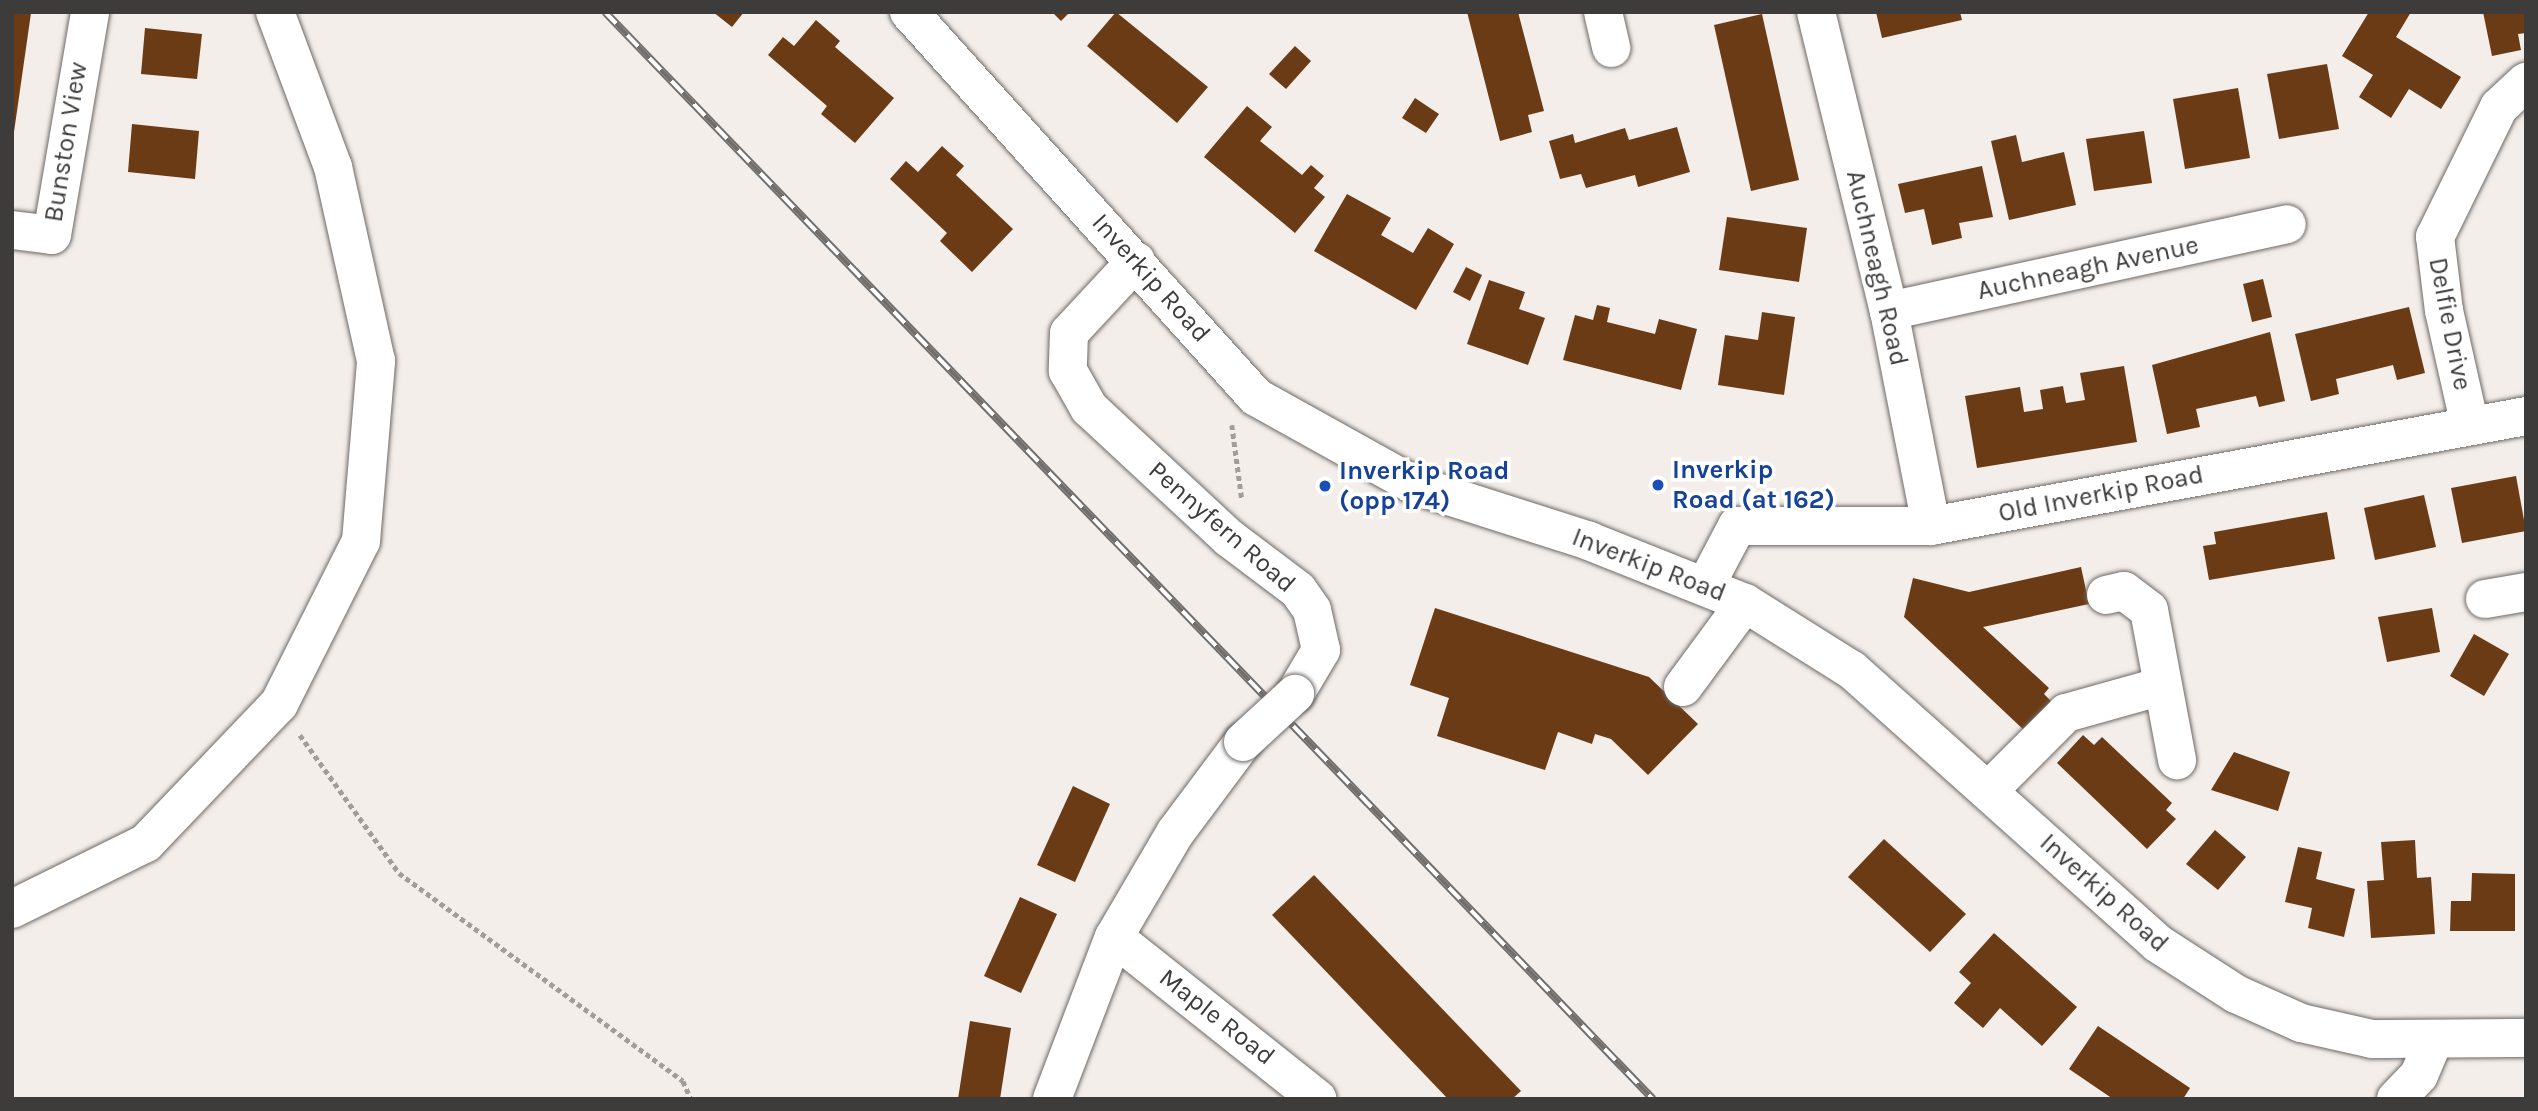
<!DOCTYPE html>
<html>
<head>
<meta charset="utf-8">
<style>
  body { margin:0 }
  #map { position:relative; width:2538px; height:1111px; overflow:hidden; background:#f4eeea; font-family:Karla,sans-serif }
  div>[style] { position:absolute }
  .building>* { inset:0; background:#6b3b15 }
  .path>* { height:4.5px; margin-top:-2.25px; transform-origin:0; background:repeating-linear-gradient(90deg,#a29d9b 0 5px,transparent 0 8.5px) }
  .roads { filter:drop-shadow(0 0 2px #6e6966) drop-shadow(0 0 2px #6e6966) }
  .minor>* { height:38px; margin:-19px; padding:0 19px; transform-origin:19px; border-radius:19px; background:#fff }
  .highway>* { height:38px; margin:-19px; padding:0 19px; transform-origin:19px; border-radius:19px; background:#fff }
  .rail>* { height:8px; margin-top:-4px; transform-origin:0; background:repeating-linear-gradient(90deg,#fff 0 16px,#716e6c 0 32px); box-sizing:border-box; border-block:2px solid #716e6c }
  .bridges { filter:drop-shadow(0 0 2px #6e6966) drop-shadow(0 0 2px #6e6966) }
  .minor-bridge>* { height:38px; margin:-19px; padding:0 19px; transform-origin:19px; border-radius:19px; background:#fff }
  .dots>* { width:19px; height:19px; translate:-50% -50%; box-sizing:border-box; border:4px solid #fff; border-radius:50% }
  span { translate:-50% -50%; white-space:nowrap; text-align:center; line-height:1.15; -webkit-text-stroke:7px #fff; paint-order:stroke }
  .street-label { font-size:26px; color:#3e3c3b }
  .transit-label { font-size:26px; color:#164399; font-weight:700 }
  .left { translate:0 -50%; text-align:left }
  .frame { position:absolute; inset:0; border:14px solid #3e3c3b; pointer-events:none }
</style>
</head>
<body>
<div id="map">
  <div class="building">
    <i style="clip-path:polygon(12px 12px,31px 13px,14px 132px,12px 132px)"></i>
    <i style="clip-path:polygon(713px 12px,744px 12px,732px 27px)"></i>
    <i style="clip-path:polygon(1052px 12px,1070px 12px,1061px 21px)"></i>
    <i style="clip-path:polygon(1116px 12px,1208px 87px,1177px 123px,1087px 46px)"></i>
    <i style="clip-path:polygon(1467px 12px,1518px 12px,1544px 111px,1528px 115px,1532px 132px,1500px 141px)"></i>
    <i style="clip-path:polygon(1876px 12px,1960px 12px,1962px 20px,1882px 38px)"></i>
    <i style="clip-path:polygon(2369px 12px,2411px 12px,2396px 37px,2461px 77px,2441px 109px,2409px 89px,2391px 118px,2359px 97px,2373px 75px,2342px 56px)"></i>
    <i style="clip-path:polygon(2483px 12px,2526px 12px,2526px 33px,2518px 34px,2521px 50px,2492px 56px)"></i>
    <i style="clip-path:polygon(1762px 14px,1799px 180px,1751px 191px,1714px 25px)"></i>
    <i style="clip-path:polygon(816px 20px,840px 41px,835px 47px,894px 98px,855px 143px,821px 114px,827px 106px,768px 55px,783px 37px,794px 46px)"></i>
    <i style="clip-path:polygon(145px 28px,202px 34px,197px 79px,141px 74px)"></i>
    <i style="clip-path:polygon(1295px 46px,1311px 61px,1286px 89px,1269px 74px)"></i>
    <i style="clip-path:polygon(2327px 64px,2339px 129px,2279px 139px,2267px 74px)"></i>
    <i style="clip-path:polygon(2238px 88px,2250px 158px,2185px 169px,2173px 99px)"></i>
    <i style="clip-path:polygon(1415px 98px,1439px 114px,1426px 133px,1402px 118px)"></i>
    <i style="clip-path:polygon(1247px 106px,1272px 127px,1260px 141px,1302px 175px,1311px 165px,1324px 176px,1314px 188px,1325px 197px,1295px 233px,1204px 157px)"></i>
    <i style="clip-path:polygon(132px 124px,199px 131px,195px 179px,128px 172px)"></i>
    <i style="clip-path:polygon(1677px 127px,1690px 172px,1638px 187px,1635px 175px,1586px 188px,1581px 174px,1560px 179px,1549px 141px,1573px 134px,1575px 143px,1625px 128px,1629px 140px)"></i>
    <i style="clip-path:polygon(2144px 131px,2152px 183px,2094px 191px,2086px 139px)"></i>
    <i style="clip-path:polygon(2016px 135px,2022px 162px,2064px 152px,2076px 205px,2009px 220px,1991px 141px)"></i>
    <i style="clip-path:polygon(942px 146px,964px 166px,956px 175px,1013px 229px,972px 272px,940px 241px,947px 233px,890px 179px,906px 161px,918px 172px)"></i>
    <i style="clip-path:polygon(1982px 166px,1993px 217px,1959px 223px,1962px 238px,1932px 245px,1924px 209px,1905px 213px,1898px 184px)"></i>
    <i style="clip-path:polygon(1347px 194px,1391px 218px,1381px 235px,1413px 253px,1428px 228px,1454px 244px,1416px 310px,1314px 251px)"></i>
    <i style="clip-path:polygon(1727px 217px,1807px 228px,1799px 282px,1719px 270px)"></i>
    <i style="clip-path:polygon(1466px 267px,1482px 275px,1470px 301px,1453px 292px)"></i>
    <i style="clip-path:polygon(2263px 279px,2272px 317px,2252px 322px,2243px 284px)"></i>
    <i style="clip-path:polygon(1489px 280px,1525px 292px,1519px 309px,1545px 318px,1528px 365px,1467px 344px)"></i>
    <i style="clip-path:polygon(1597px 305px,1610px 308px,1607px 322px,1655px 334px,1659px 319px,1697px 329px,1681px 390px,1563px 360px,1575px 315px,1593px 320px)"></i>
    <i style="clip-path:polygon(2409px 307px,2425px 373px,2397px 380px,2393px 365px,2336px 379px,2339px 394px,2311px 401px,2295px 334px)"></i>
    <i style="clip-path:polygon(1762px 312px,1795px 317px,1784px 395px,1718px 385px,1725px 335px,1758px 340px)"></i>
    <i style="clip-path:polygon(2270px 332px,2285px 401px,2259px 407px,2256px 396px,2196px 409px,2200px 427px,2167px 434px,2152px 365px)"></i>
    <i style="clip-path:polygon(2124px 366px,2137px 442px,1977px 468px,1965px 396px,2020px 387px,2024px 412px,2043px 409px,2040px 390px,2063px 386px,2066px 403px,2085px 400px,2080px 373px)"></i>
    <i style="clip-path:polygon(2516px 476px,2526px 531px,2462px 543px,2451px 488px)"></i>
    <i style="clip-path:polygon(2424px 495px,2436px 547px,2375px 560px,2364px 508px)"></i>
    <i style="clip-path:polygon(2327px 512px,2335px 559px,2209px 580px,2203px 546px,2216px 544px,2214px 532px)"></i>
    <i style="clip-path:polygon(2081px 567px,2089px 604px,1983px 627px,2049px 688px,2044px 694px,2053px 703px,2026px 732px,1904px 617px,1913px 578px,1969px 592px)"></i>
    <i style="clip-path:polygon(1435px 608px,1649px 677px,1698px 724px,1648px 775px,1611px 739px,1595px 734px,1592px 744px,1558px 732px,1545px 770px,1437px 736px,1449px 698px,1410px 685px)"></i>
    <i style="clip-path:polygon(2432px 608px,2440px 652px,2387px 662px,2378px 617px)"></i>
    <i style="clip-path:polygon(2474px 634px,2509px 654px,2484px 696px,2450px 676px)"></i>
    <i style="clip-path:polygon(2083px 735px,2094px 745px,2102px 737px,2172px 803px,2166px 810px,2176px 819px,2147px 849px,2057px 763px)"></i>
    <i style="clip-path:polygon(2234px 752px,2290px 772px,2278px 811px,2211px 790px)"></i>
    <i style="clip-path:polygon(1073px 786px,1110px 804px,1075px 882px,1037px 865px)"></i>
    <i style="clip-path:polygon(2215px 830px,2246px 857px,2218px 890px,2186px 864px)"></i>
    <i style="clip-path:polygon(1884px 839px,1966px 914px,1930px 952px,1848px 877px)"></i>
    <i style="clip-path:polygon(2415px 840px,2417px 878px,2431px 877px,2435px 934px,2371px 938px,2367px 881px,2384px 880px,2381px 842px)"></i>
    <i style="clip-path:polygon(2298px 847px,2322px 852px,2316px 879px,2355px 889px,2344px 937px,2308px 928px,2312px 908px,2285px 902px)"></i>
    <i style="clip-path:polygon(2472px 873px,2515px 874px,2515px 931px,2450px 931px,2451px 901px,2471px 901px)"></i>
    <i style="clip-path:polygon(1314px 875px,1521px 1091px,1512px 1099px,1448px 1099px,1272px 915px)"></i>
    <i style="clip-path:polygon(1020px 897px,1057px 914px,1021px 993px,984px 976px)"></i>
    <i style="clip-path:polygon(1994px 933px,2077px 1007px,2042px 1046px,2000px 1008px,1983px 1028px,1954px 1003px,1971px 983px,1959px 972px)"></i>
    <i style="clip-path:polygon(970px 1021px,1011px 1028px,1000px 1099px,958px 1099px)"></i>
    <i style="clip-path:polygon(2098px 1026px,2190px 1088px,2183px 1099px,2113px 1099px,2069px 1069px)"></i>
  </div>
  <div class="path">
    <i style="left:1232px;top:425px;width:76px;rotate:82.4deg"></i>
    <i style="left:300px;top:735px;width:170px;rotate:54.3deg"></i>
    <i style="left:399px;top:873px;width:352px;rotate:36.2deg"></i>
    <i style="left:683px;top:1081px;width:20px;rotate:66deg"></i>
  </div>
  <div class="roads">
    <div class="minor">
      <i style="left:1603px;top:12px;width:37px;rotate:77deg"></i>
      <i style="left:1816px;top:12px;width:308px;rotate:76.3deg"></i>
      <i style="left:1889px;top:311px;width:219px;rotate:78.9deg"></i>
      <i style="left:12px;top:230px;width:40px;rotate:7.1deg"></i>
      <i style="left:52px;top:235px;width:226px;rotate:-80.3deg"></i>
      <i style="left:1136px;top:261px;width:98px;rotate:132.9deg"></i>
      <i style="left:1069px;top:333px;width:38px;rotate:92deg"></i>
      <i style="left:1068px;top:371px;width:43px;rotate:60.4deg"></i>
      <i style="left:1089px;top:408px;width:191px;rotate:42.9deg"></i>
      <i style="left:1229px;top:538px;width:86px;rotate:37deg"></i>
      <i style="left:1298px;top:590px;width:24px;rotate:55deg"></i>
      <i style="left:1312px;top:610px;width:41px;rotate:77.3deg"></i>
      <i style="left:1321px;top:650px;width:51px;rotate:120.6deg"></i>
      <i style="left:1889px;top:311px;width:407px;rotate:-12.3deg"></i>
      <i style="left:2470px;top:426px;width:118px;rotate:-102.7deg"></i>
      <i style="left:2444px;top:311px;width:75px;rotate:-96.9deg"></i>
      <i style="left:2435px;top:237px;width:145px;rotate:-63.8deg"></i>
      <i style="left:2499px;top:107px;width:37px;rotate:-43deg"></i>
      <i style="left:1707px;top:583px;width:64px;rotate:-62.2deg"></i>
      <i style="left:1737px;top:526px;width:194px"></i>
      <i style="left:1931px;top:526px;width:605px;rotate:-10.47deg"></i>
      <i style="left:2106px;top:595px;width:18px;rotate:-13deg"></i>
      <i style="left:2124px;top:591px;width:31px;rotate:37deg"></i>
      <i style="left:2149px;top:610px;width:153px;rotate:79.4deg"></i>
      <i style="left:2485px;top:599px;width:42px;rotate:-9.7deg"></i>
      <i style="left:1683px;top:687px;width:104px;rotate:-53.6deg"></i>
      <i style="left:1989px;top:790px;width:109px;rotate:-45deg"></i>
      <i style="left:2066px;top:713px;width:100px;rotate:-15.7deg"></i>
      <i style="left:12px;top:909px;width:149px;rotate:-26.2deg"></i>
      <i style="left:146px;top:843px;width:192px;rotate:-46.3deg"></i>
      <i style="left:279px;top:704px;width:182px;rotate:-63.3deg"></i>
      <i style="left:361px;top:541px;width:181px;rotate:-85.2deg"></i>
      <i style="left:376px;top:361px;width:199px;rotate:-102.5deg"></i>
      <i style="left:333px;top:167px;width:165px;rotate:-110.5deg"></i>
      <i style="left:1114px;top:937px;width:260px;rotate:38.5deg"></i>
      <i style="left:1052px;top:1099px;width:173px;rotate:-69.1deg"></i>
      <i style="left:1114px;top:937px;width:121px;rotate:-59.6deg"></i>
      <i style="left:1175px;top:833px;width:114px;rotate:-53.2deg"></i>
      <i style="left:2396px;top:1099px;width:33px;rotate:-46deg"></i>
      <i style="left:2419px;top:1075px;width:36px;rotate:-67deg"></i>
    </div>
    <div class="highway">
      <i style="left:909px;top:12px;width:518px;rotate:47.97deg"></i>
      <i style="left:1256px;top:397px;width:181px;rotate:29.1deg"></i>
      <i style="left:1414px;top:485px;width:184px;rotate:17.7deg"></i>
      <i style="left:1589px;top:541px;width:168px;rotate:21.7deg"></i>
      <i style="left:1745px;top:603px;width:126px;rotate:32.1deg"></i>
      <i style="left:1852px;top:670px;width:409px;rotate:41.8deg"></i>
      <i style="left:2157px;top:943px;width:94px;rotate:32.8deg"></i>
      <i style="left:2236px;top:994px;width:71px;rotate:24deg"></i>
      <i style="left:2301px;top:1023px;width:73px;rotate:12.7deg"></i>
      <i style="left:2372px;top:1039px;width:154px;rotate:-0.4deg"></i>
    </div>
  </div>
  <div class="rail">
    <i style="left:605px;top:12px;width:1510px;rotate:46.05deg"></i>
  </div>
  <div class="bridges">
    <div class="minor-bridge">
      <i style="left:1243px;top:742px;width:71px;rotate:-42.7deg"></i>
    </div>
  </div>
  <div class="dots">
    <i style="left:1658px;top:485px;background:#1a4fb4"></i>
    <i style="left:1325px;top:486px;background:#1a4fb4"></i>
  </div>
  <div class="street-label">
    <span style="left:66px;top:142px;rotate:-81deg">Bunston View</span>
    <span style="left:1877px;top:268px;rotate:77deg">Auchneagh Road</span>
    <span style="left:2088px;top:268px;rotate:-12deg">Auchneagh Avenue</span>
    <span style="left:1151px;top:278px;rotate:48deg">Inverkip Road</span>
    <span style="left:2450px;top:324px;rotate:79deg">Delfie Drive</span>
    <span style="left:2101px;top:494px;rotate:-11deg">Old Inverkip Road</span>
    <span style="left:1222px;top:527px;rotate:41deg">Pennyfern Road</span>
    <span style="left:1649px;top:565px;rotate:21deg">Inverkip Road</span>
    <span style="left:2104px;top:893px;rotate:42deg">Inverkip Road</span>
    <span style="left:1217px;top:1017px;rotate:38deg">Maple Road</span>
  </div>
  <div class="transit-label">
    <span class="left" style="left:1672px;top:485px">Inverkip<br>Road (at 162)</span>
    <span class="left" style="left:1339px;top:486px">Inverkip Road<br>(opp 174)</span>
  </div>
  <div class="frame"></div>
</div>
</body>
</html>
